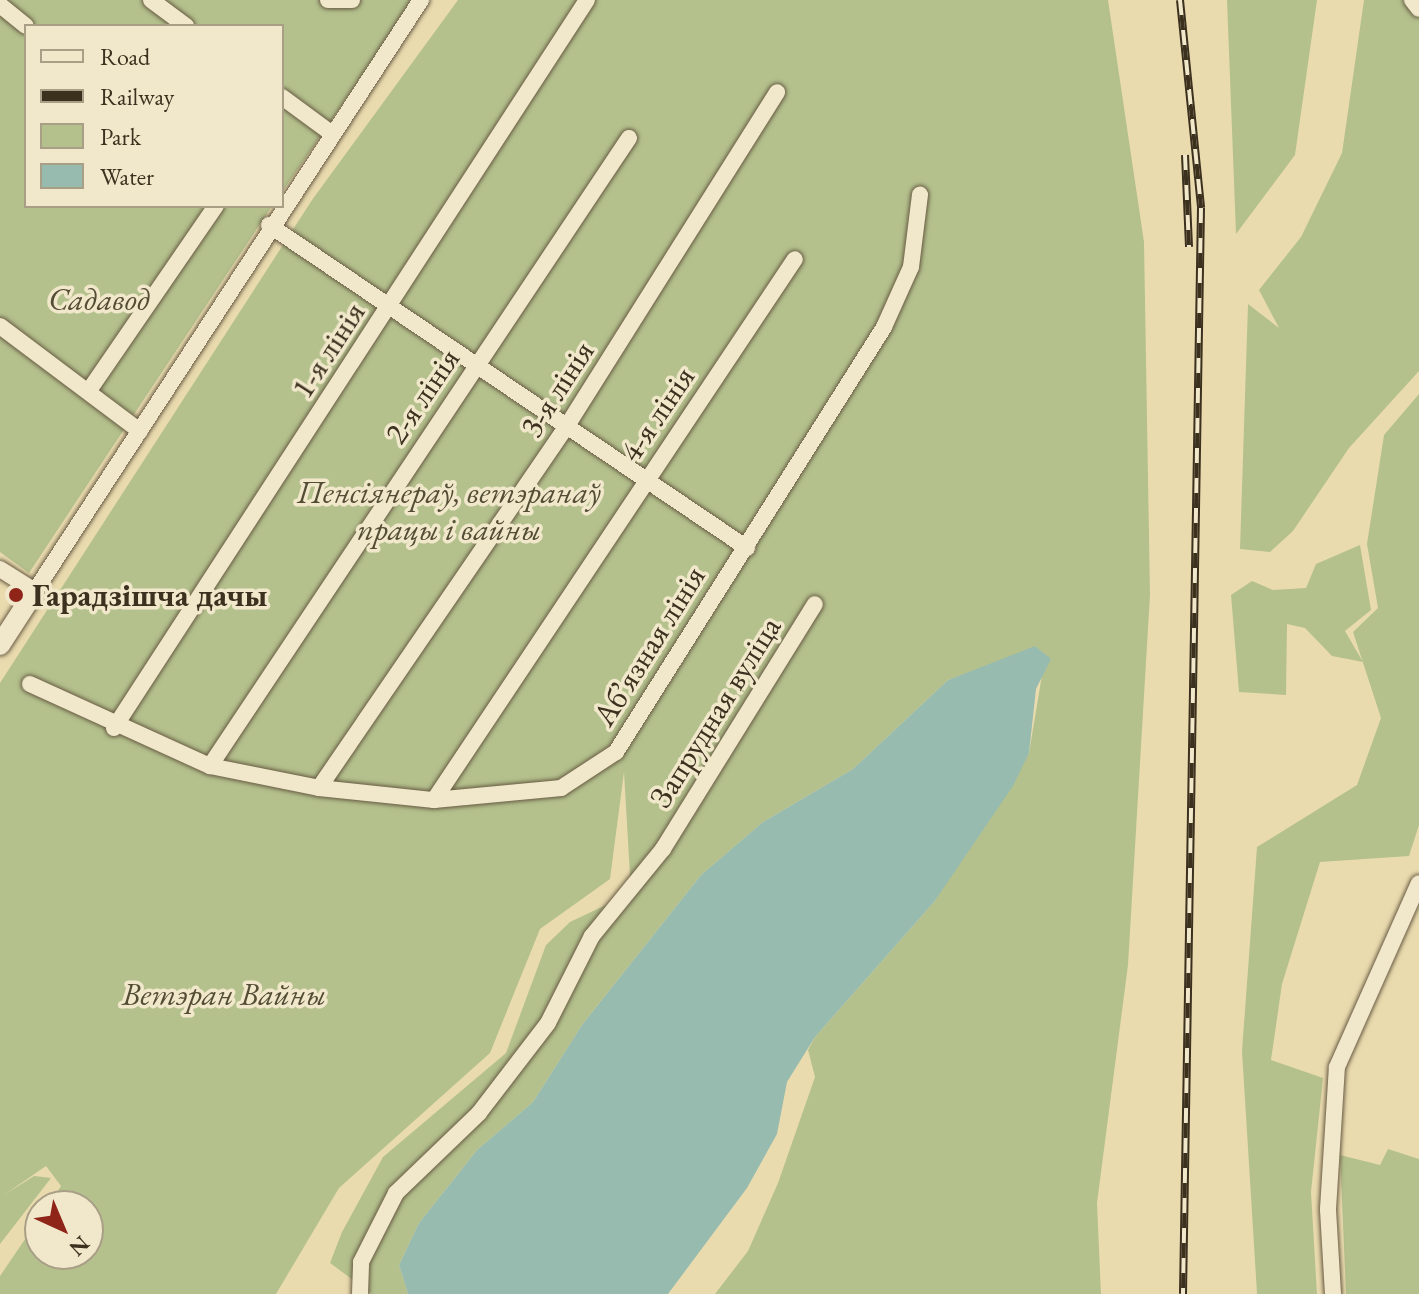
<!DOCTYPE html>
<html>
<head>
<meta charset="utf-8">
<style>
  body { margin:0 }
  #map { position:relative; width:1419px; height:1294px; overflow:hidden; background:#eadbaf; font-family:"EB Garamond",serif }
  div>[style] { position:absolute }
  .green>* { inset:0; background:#b4c18d }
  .water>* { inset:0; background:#98bbb0 }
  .roads { filter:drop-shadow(0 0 2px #685b43) drop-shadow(0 0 2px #685b43) }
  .minor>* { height:16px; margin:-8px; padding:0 8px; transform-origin:8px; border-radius:8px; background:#f1e8cb }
  .tertiary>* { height:20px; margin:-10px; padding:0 10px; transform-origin:10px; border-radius:10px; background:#f1e8cb }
  .rail>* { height:8px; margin-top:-4px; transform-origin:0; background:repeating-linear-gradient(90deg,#f1e8cb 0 15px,#3c301f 0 30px); box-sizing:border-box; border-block:2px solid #3c301f }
  .dots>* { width:22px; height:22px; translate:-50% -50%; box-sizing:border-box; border:4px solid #f1e8cb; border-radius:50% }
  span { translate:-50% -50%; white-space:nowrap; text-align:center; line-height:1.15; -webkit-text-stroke:7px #f1e8cb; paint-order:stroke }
  .park-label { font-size:32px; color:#544d35; font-style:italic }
  .street-label { font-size:32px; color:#3c301f }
  .poi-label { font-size:32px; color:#3c301f; font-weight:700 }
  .left { translate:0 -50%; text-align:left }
  .legend { position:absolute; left:24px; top:24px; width:260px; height:184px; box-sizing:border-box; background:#f1e8cb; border:2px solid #a99e86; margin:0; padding:10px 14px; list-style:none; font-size:24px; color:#3c301f }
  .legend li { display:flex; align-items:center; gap:16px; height:40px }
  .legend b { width:40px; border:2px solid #a99e86 }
  .north { position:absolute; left:24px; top:1190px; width:80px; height:80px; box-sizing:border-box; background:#f1e8cb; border:2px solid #a99e86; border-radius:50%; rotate:136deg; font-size:22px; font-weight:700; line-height:32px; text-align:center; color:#3c301f }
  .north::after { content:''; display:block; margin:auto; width:28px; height:36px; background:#8f2418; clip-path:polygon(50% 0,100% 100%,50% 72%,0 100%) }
</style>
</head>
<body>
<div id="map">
  <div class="green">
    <i style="clip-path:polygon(0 0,414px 0,282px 192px,282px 26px,26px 26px,26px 206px,272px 206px,29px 573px,0 552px)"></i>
    <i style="clip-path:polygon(458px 0,1108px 0,1144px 242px,1150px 595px,1128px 965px,1097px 1203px,1101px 1294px,715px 1294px,748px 1251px,778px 1183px,815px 1077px,808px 1050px,815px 1037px,934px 902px,1029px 753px,1042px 675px,1021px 653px,948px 680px,853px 769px,763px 822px,701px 875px,582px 1025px,533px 1102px,477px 1150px,419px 1223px,399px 1265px,408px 1294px,372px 1294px,330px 1263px,342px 1232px,383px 1157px,506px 1053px,546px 945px,570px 922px,631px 893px,624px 772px,610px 879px,540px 929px,490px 1053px,339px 1188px,276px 1294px,0 1294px,0 1276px,40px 1217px,40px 1254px,88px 1254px,88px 1206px,48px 1206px,61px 1186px,46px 1166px,4px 1195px,34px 1176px,51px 1178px,0 1244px,0 683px,312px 200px)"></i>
    <i style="clip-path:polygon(1227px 0,1317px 0,1295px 155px,1236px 234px)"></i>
    <i style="clip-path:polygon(1364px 0,1419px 0,1419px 371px,1349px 448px,1293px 531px,1270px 552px,1240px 549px,1248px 304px,1279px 328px,1259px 290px,1301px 237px,1342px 153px)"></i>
    <i style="clip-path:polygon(1419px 394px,1419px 825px,1409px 856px,1320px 862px,1282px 984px,1271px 1060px,1323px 1078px,1311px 1192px,1317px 1294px,1257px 1294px,1242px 1051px,1257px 847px,1357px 785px,1381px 718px,1353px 632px,1378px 608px,1367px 544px,1384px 435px)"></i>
    <i style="clip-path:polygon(1360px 545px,1371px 610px,1345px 631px,1363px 662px,1332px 656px,1305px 628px,1287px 624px,1286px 695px,1239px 692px,1231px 595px,1252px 581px,1273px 590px,1306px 588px,1316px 564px)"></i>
    <i style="clip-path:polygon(1388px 1149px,1419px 1159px,1419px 1294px,1346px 1294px,1340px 1155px,1380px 1165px)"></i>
  </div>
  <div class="water">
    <i style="clip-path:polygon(1035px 646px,1051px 659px,1036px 689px,1029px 753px,1013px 786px,934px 902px,815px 1037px,787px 1082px,777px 1134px,747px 1188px,668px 1294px,408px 1294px,399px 1265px,419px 1223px,477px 1150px,533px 1102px,582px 1025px,701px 875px,763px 822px,853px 769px,948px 680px)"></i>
  </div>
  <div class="roads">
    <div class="minor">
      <i style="left:151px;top:0;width:44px;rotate:36.6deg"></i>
      <i style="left:328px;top:0;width:24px"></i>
      <i style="left:1412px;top:0;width:11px;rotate:52deg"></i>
      <i style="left:0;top:5px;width:33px;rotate:39deg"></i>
      <i style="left:282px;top:97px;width:61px;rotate:36.3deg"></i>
      <i style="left:269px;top:225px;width:577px;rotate:34.05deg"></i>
      <i style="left:0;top:326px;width:175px;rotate:36.9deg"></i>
      <i style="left:90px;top:389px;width:222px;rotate:-55.5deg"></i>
      <i style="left:0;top:569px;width:41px;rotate:32.2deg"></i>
      <i style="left:35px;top:591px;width:706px;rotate:-56.85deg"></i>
      <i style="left:30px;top:684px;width:198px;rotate:24.5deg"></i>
      <i style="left:210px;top:766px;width:111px;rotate:11.4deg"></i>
      <i style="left:319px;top:788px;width:116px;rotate:6deg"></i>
      <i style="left:434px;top:800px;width:128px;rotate:-5.4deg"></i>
      <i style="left:561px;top:788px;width:66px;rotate:-33.2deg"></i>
      <i style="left:616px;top:752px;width:502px;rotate:-57.76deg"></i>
      <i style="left:884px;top:327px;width:66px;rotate:-65.8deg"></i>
      <i style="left:911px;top:267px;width:73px;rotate:-82.9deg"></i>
      <i style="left:114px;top:728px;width:868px;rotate:-56.99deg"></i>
      <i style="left:210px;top:766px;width:755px;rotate:-56.29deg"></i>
      <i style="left:319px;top:788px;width:435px;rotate:-55.6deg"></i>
      <i style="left:565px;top:429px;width:398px;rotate:-57.8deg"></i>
      <i style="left:434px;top:800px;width:650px;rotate:-56.29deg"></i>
      <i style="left:360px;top:1294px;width:32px;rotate:-88deg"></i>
      <i style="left:361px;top:1262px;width:77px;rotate:-63.1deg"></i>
      <i style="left:396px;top:1193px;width:115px;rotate:-43.9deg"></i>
      <i style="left:479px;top:1113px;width:113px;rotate:-52.5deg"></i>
      <i style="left:548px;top:1023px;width:97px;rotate:-63.2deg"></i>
      <i style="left:592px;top:936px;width:112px;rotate:-50.8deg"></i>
      <i style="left:663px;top:849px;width:288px;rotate:-58.2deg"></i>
      <i style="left:1333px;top:1294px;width:85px;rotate:-93.4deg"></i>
      <i style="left:1328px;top:1209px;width:142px;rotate:-86.4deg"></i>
      <i style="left:1337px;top:1067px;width:201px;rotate:-66deg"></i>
    </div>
    <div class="tertiary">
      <i style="left:0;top:645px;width:64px;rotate:-57.1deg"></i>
    </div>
  </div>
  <div class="rail">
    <i style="left:1180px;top:0;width:209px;rotate:84.2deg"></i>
    <i style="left:1201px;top:208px;width:1086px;rotate:90.95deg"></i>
    <i style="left:1185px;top:155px;width:92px;rotate:87.5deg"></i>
  </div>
  <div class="dots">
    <i style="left:16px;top:595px;background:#8f2418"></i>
  </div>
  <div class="park-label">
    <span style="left:99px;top:299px">Садавод</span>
    <span style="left:449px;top:511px">Пенсіянераў, ветэранаў<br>працы і вайны</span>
    <span style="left:224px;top:994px">Ветэран Вайны</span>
  </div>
  <div class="street-label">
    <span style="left:328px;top:350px;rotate:-57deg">1-я лінія</span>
    <span style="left:557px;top:389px;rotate:-57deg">3-я лінія</span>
    <span style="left:422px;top:396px;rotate:-56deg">2-я лінія</span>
    <span style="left:657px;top:414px;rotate:-56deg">4-я лінія</span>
    <span style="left:649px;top:646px;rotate:-58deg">Абʼязная лінія</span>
    <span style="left:715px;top:712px;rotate:-58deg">Запрудная вуліца</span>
  </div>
  <div class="poi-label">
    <span class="left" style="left:32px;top:595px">Гарадзішча дачы</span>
  </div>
  <ul class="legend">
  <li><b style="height:10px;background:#f1e8cb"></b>Road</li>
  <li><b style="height:10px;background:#3c301f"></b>Railway</li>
  <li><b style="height:22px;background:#b4c18d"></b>Park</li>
  <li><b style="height:22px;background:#98bbb0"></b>Water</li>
  </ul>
  <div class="north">N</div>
</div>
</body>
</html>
